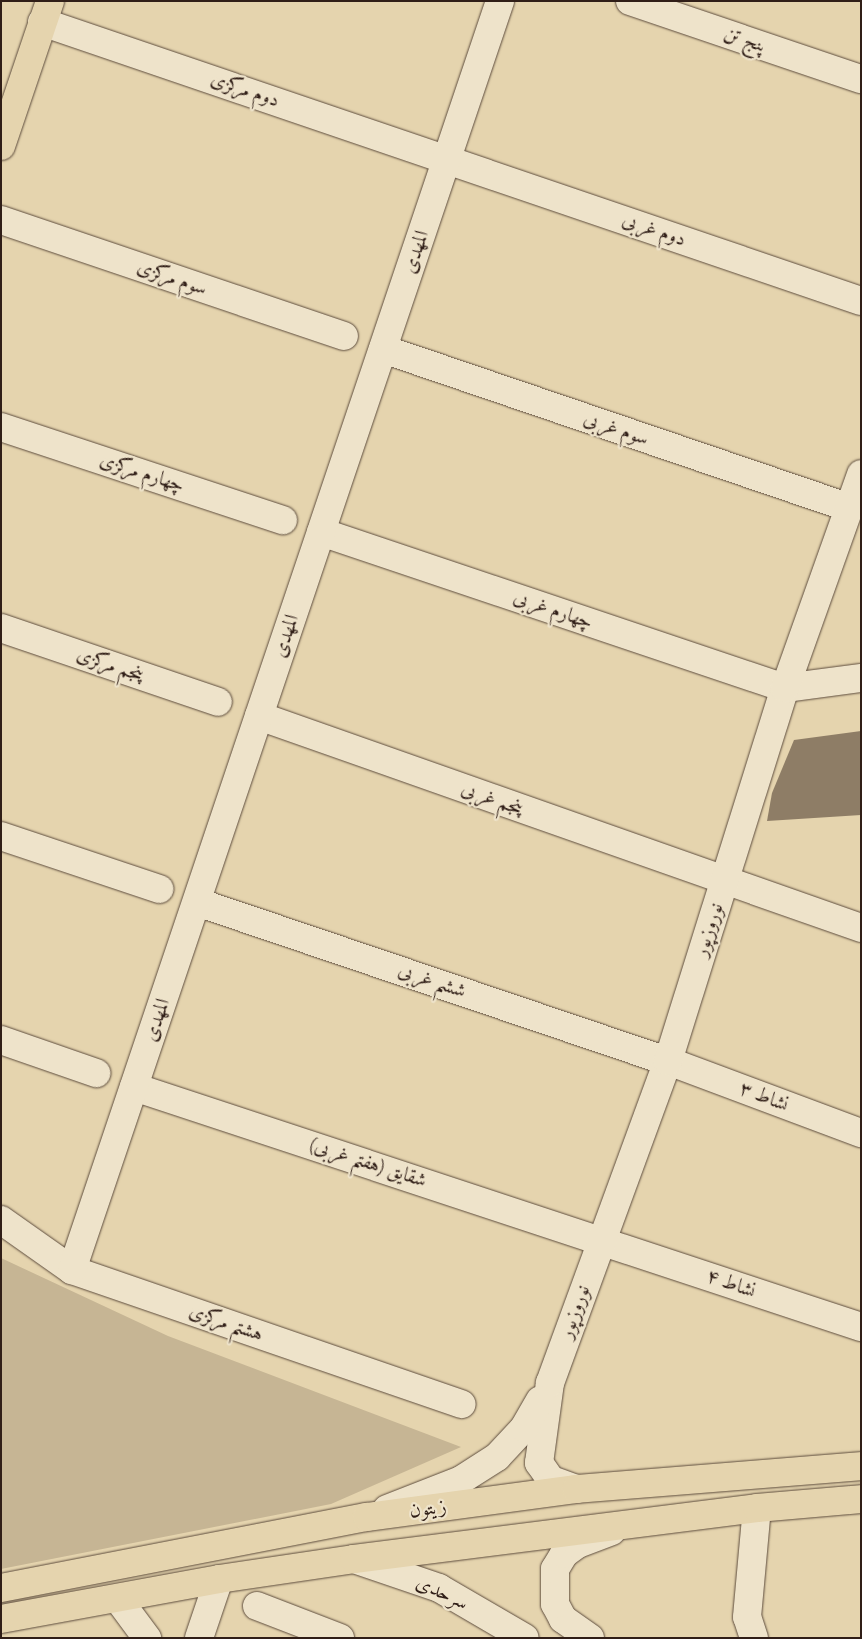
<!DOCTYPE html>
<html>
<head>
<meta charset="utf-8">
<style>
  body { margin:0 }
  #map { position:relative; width:862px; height:1639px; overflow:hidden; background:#e5d4ae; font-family:"IM FELL English",Amiri,serif }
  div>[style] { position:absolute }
  .green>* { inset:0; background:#c6b594 }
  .building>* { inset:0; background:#8e7d66 }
  .roads { filter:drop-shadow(0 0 1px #5d4c3d) drop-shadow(0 0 1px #5d4c3d) }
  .minor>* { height:28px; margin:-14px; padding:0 14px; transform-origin:14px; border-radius:14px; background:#eee3ca }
  .major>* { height:28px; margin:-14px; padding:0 14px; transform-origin:14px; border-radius:14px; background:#e5d4ae }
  span { translate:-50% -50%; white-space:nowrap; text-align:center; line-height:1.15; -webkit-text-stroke:4.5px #eee3ca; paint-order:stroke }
  .street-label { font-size:20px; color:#301e17 }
  .frame { position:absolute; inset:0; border:2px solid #301e17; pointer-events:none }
</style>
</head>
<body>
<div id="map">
  <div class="green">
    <i style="clip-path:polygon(1px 1258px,168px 1336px,461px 1447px,331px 1504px,1px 1569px)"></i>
  </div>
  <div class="building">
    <i style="clip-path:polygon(861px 731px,861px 815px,767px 821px,772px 793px,794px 740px)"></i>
  </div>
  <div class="roads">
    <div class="minor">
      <i style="left:630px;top:1px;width:244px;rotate:18.7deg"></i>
      <i style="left:42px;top:22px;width:865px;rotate:18.81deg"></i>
      <i style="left:1px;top:220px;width:362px;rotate:18.7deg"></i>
      <i style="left:383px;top:349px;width:492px;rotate:18.8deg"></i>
      <i style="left:1px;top:427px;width:297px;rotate:18.3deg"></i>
      <i style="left:321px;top:532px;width:490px;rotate:18.6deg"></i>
      <i style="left:785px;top:688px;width:77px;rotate:-7.5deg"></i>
      <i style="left:1px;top:628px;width:229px;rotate:18.8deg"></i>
      <i style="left:259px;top:716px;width:638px;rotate:19.4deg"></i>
      <i style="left:1px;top:836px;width:167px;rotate:18.5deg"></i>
      <i style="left:197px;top:902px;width:497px;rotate:18.7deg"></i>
      <i style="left:668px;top:1061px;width:206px;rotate:20.5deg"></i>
      <i style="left:1px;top:1040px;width:101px;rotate:19.2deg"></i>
      <i style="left:134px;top:1087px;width:766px;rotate:18.27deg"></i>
      <i style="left:1px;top:1220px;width:87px;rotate:35.2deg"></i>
      <i style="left:72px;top:1270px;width:412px;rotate:19deg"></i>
      <i style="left:72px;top:1270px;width:1339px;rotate:-71.36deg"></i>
      <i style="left:576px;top:1489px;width:27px;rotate:-160deg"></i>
      <i style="left:551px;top:1480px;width:21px;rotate:-125deg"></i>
      <i style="left:539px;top:1463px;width:81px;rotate:-82.2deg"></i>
      <i style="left:550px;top:1383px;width:343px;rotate:-69.9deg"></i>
      <i style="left:668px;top:1061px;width:391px;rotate:-72.6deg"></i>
      <i style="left:785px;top:688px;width:227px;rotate:-70.4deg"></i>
      <i style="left:387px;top:1509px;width:79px;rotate:-21.4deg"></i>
      <i style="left:461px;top:1480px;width:43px;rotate:-32.6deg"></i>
      <i style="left:497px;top:1457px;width:40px;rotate:-47deg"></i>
      <i style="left:524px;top:1428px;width:32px;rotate:-60deg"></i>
      <i style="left:354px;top:1559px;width:90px;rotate:18.8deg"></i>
      <i style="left:439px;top:1588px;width:99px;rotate:30.2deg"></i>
      <i style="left:118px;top:1599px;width:49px;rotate:53.4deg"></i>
      <i style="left:257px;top:1606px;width:89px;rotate:21.1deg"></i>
      <i style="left:199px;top:1638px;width:62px;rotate:-71.3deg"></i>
      <i style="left:590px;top:1638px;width:33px;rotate:-145deg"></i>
      <i style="left:563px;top:1619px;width:17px;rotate:-118deg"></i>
      <i style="left:555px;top:1604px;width:35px;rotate:-90deg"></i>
      <i style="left:555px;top:1569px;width:17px;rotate:-59deg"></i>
      <i style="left:564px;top:1554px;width:17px;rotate:-36deg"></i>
      <i style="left:578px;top:1544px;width:36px;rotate:-21deg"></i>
      <i style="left:754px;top:1638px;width:22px;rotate:-108deg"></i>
      <i style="left:747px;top:1617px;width:109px;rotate:-84.8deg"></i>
    </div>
    <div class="major">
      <i style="left:1px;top:146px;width:153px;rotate:-71.3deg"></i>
      <i style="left:1px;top:1588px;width:373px;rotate:-11deg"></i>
      <i style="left:367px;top:1517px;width:211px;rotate:-7.6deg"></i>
      <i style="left:576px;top:1489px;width:286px;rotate:-4.6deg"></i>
      <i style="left:1px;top:1619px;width:222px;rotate:-10.4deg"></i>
      <i style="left:219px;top:1579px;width:136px;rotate:-8.4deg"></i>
      <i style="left:354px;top:1559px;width:406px;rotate:-7.2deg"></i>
      <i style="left:757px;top:1508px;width:104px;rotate:-4.9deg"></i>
    </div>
  </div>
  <div class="street-label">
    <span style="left:745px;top:40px;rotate:19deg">پنج تن</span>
    <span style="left:245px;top:90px;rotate:19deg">دوم مرکزی</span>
    <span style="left:654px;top:230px;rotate:19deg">دوم غربی</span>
    <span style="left:416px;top:252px;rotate:-71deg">المهدی</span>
    <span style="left:172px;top:278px;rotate:19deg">سوم مرکزی</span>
    <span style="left:616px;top:429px;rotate:19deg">سوم غربی</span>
    <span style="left:142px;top:473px;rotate:18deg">چهارم مرکزی</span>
    <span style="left:553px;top:610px;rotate:19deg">چهارم غربی</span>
    <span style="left:286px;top:636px;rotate:-71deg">المهدی</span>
    <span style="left:110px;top:665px;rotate:19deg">پنجم مرکزی</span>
    <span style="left:492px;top:799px;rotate:20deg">پنجم غربی</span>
    <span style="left:709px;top:930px;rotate:-72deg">نوروزپور</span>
    <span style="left:432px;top:981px;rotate:19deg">ششم غربی</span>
    <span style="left:157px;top:1020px;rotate:-71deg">المهدی</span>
    <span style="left:764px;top:1097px;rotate:21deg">نشاط ۳</span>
    <span style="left:368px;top:1163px;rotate:18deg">شقایق (هفتم غربی)</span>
    <span style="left:731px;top:1284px;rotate:19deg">نشاط ۴</span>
    <span style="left:575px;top:1312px;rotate:-70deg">نوروزپور</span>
    <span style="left:226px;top:1323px;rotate:19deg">هشتم مرکزی</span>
    <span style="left:428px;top:1509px;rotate:-8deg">زیتون</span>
    <span style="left:442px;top:1593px;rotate:25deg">سرحدی</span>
  </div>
  <div class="frame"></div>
</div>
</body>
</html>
